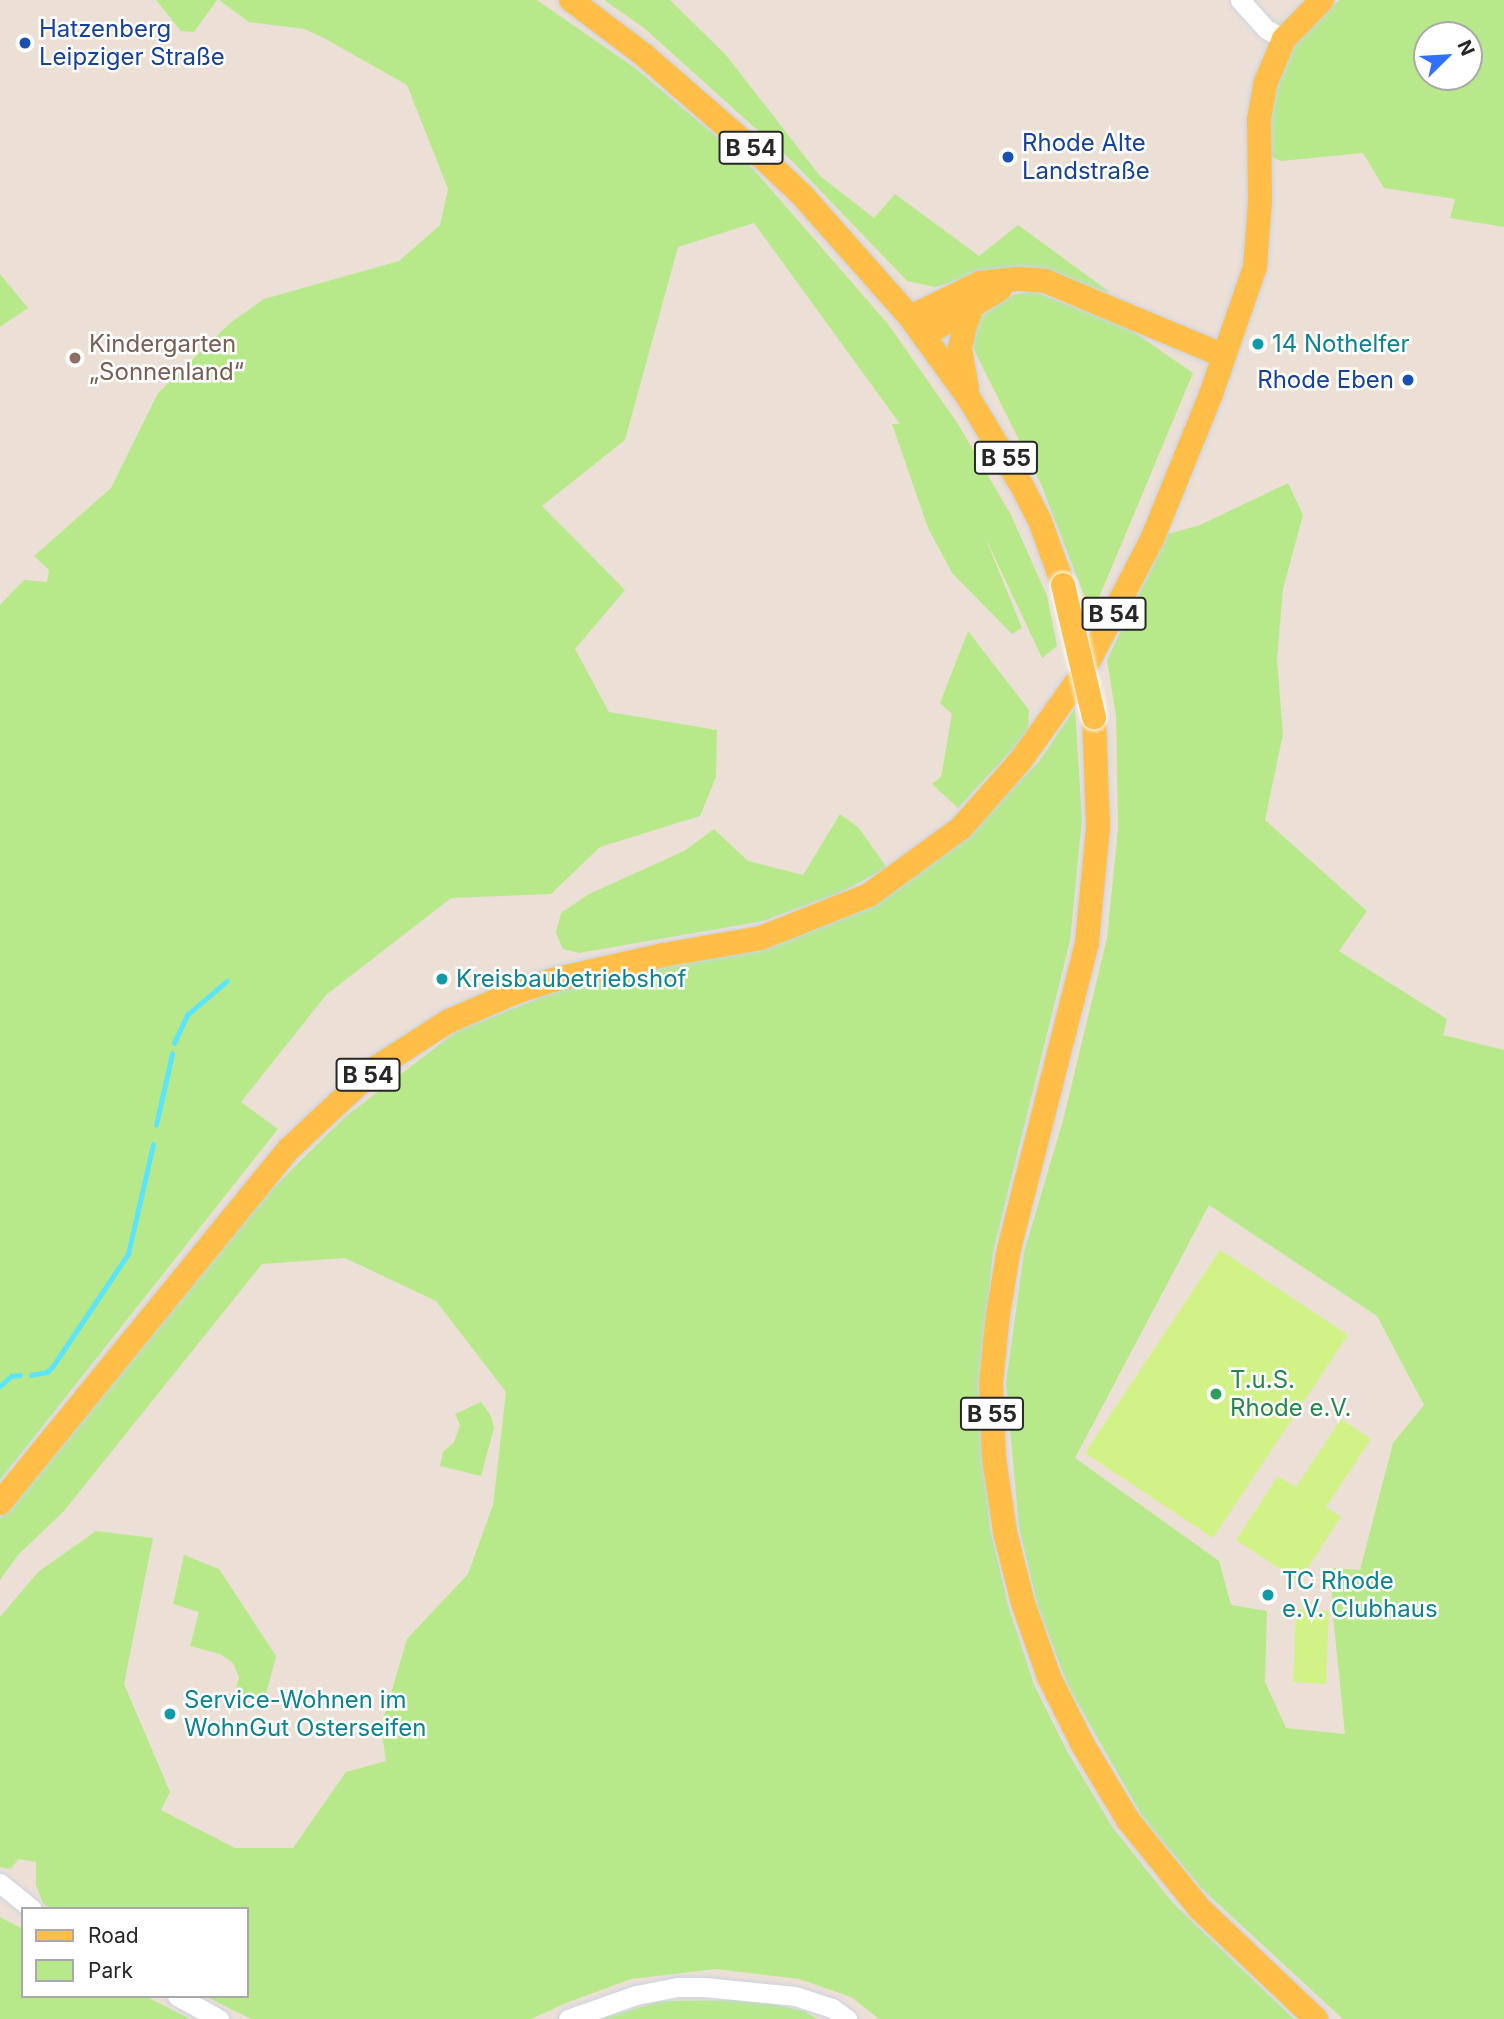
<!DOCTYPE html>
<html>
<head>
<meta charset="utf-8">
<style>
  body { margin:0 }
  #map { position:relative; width:1504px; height:2019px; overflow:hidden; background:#ece0d6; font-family:Inter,sans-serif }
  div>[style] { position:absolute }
  .green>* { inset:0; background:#b7e98b }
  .pitch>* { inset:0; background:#d1f286 }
  .stream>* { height:4.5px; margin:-2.25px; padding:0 2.25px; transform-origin:2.25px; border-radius:2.25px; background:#5ce4fb }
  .roads { filter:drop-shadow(0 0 2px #cbd3e2) drop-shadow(0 0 2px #cbd3e2) }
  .minor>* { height:19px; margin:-9.5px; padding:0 9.5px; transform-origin:9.5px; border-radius:9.5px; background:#fff }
  .major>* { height:24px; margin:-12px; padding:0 12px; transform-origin:12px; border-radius:12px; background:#ffbe48 }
  .bridges { filter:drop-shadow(0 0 2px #fff) drop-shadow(0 0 2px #fff) }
  .major-bridge>* { height:24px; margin:-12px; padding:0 12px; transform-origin:12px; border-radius:12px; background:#ffbe48 }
  .dots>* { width:19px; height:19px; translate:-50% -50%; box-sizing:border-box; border:4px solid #fff; border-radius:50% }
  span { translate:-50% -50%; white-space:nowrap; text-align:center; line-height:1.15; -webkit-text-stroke:5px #fff; paint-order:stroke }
  .shield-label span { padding:2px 5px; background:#fff; border:2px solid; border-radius:5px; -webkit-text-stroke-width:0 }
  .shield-label { font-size:23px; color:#272727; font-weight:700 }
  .transit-label { font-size:24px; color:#164399 }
  .left { translate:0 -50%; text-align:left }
  .right { translate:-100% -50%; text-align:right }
  .education-label { font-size:24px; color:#785e54 }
  .culture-label { font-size:24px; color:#0d838f }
  .leisure-label { font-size:24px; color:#27864d }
  .legend { position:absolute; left:21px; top:1907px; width:228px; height:91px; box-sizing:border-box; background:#fff; border:2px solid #a9a9a9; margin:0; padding:9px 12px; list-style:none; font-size:21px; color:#272727 }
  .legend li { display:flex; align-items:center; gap:14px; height:35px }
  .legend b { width:35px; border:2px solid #a9a9a9 }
  .north { position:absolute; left:1413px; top:21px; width:70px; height:70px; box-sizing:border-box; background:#fff; border:2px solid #a9a9a9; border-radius:50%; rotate:66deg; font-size:19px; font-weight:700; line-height:28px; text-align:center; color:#272727 }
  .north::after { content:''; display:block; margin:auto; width:24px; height:32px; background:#3070ff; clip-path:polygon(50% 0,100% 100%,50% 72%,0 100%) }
</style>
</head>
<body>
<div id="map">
  <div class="green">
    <i style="clip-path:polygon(156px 0,217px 0,194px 32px,181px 31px)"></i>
    <i style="clip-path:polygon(219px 0,537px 0,635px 68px,748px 163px,888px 324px,958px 424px,1011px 515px,1047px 596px,1057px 646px,1042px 658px,985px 537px,1022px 628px,1012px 634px,952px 573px,928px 528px,892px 424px,900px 424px,754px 223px,678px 247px,625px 440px,542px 506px,625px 590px,575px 649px,609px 712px,717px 730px,716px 777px,700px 816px,600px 847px,551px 894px,451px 898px,326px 995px,241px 1102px,278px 1129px,0 1480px,0 605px,24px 580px,47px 582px,49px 570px,34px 556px,111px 488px,158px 393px,230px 323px,264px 299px,399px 261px,440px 225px,448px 189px,407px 85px,324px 38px,304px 29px,249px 22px)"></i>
    <i style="clip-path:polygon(604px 0,670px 0,726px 55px,820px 176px,874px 218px,895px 194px,979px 256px,1018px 225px,1111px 293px,1035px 270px,996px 270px,935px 287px,907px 281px,793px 162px,644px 28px)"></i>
    <i style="clip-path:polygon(evenodd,1340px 0,1504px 0,1504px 227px,1450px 218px,1455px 199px,1384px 188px,1363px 153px,1281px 161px,1269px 156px,1273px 86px,1291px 51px,1322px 12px,1340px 0,1427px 35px,1469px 35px,1469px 77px,1427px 77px,1427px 35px)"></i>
    <i style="clip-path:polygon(0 274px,28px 308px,0 327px)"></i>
    <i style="clip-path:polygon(1033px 291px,1128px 328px,1193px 373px,1095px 607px,1087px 603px,1041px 484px,972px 346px,979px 318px,1013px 295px)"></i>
    <i style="clip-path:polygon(evenodd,1288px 483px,1303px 515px,1283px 589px,1277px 659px,1283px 734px,1265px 820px,1367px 911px,1339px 951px,1447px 1019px,1443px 1035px,1504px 1050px,1504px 2019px,1343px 2019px,1201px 1888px,1142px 1816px,1068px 1686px,1038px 1607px,1019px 1528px,1006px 1383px,1024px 1252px,1063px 1120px,1107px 938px,1118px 828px,1116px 717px,1107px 660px,1168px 534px,1200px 525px,1288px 483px,1209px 1205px,1377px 1316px,1424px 1405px,1393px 1443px,1360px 1570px,1333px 1568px,1332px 1606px,1345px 1734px,1286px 1728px,1265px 1682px,1267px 1611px,1231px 1605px,1219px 1561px,1075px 1458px,1209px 1205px)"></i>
    <i style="clip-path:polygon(968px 631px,1029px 710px,1028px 733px,958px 808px,932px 784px,941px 777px,952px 714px,940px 703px)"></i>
    <i style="clip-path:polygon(1075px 708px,1082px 820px,1070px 941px,993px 1252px,979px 1388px,990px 1528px,1008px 1605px,1034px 1685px,1068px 1753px,1113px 1828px,1173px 1903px,1294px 2019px,879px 2019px,851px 1997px,799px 1979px,716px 1969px,631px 1979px,566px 2003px,531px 2019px,251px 2019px,205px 1996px,247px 1996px,247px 1909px,51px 1909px,43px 1903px,36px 1885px,36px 1862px,19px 1859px,10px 1869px,0 1867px,0 1617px,38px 1572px,96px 1531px,153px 1538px,124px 1684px,170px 1792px,161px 1810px,235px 1848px,293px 1848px,346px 1772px,386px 1761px,381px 1727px,407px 1639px,468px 1574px,493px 1505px,506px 1392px,436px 1301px,345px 1258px,262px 1264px,64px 1511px,18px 1555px,0 1580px,0 1518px,104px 1386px,258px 1203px,345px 1117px,457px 1031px,577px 983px,762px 947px,946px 852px,1038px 763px)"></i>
    <i style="clip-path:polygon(840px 814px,859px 828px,887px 868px,837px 894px,763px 921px,579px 953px,563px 949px,556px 933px,561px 913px,589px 894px,684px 851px,714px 829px,748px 861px,803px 875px)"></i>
    <i style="clip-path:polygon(481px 1402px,491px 1416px,494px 1428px,481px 1476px,440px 1466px,443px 1452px,454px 1442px,460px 1425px,455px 1414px)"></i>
    <i style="clip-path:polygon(184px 1555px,219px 1569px,276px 1656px,265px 1698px,252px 1695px,241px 1712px,233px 1700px,239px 1677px,233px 1663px,220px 1654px,190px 1646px,199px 1612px,173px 1604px)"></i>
    <i style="clip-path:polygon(0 1917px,23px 1929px,23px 1996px,145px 1996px,190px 2019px,0 2019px)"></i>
    <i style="clip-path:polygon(752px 2000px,805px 2011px,817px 2019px,601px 2019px,661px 2001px)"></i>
  </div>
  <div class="pitch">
    <i style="clip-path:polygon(1220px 1250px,1348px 1335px,1213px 1538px,1085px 1453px)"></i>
    <i style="clip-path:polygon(1341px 1419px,1371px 1439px,1326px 1507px,1341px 1517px,1299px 1581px,1236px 1540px,1278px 1476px,1296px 1487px)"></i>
    <i style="clip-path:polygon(1296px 1609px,1329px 1611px,1326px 1684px,1293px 1682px)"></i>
  </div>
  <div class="stream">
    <i style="left:174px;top:1043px;width:31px;rotate:-65deg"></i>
    <i style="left:187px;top:1015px;width:52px;rotate:-40.4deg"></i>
    <i style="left:156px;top:1125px;width:73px;rotate:-77.3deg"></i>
    <i style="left:31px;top:1375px;width:16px;rotate:-11deg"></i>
    <i style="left:47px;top:1372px;width:8px;rotate:-45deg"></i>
    <i style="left:53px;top:1366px;width:135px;rotate:-56.2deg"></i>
    <i style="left:128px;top:1254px;width:112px;rotate:-77.1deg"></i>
    <i style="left:0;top:1386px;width:15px;rotate:-42deg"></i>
    <i style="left:11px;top:1376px;width:9px;rotate:-6deg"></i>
  </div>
  <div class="roads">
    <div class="minor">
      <i style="left:1240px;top:0;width:39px;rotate:48deg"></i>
      <i style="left:1266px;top:29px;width:21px;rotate:29deg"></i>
      <i style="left:0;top:1883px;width:41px;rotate:39.1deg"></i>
      <i style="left:177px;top:1996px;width:48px;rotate:28.7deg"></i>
      <i style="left:568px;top:2019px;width:72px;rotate:-19.4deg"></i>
      <i style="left:636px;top:1995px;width:43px;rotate:-10.8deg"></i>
      <i style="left:678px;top:1987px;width:26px"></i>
      <i style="left:704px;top:1987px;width:91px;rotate:5.6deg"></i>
      <i style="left:795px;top:1996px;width:39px;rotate:18deg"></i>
      <i style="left:832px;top:2008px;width:19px;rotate:36deg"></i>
    </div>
    <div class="major">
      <i style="left:571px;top:0;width:91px;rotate:37deg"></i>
      <i style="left:644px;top:55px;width:160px;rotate:41deg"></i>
      <i style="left:765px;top:160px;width:51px;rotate:43.4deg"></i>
      <i style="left:802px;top:195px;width:163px;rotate:48.5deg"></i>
      <i style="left:910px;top:317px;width:99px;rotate:54.1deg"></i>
      <i style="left:968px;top:397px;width:104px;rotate:58.8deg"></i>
      <i style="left:1022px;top:486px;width:39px;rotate:63deg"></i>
      <i style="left:1040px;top:521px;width:68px;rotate:70.2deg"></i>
      <i style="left:910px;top:317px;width:78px;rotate:-25.9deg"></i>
      <i style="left:980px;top:283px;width:39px;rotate:-6deg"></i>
      <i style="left:1019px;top:279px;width:26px;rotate:4deg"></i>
      <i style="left:1045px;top:281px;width:194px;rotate:22.7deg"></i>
      <i style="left:925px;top:335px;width:88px;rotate:-31.5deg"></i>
      <i style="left:967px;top:389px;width:42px;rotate:-99.7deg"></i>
      <i style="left:960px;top:348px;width:19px;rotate:-78deg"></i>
      <i style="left:964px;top:329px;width:29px;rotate:-70deg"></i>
      <i style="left:1094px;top:717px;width:111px;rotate:87.9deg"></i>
      <i style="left:1098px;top:828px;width:116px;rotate:95.5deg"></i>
      <i style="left:1087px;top:943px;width:315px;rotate:104.3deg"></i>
      <i style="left:1009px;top:1248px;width:68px;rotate:99.3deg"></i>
      <i style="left:998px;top:1315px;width:68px;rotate:95.9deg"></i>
      <i style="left:991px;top:1383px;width:75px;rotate:87.7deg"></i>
      <i style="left:994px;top:1458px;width:75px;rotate:81.5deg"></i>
      <i style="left:1005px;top:1532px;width:73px;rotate:75.8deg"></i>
      <i style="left:1023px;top:1603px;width:78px;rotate:70.6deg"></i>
      <i style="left:1049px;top:1677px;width:76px;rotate:63.4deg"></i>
      <i style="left:1083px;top:1745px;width:87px;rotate:59deg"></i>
      <i style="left:1128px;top:1820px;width:114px;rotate:51deg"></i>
      <i style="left:1200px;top:1909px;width:160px;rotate:43.5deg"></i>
      <i style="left:0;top:1503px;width:458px;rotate:-50.8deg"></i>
      <i style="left:290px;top:1148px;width:119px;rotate:-43deg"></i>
      <i style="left:377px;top:1067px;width:85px;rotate:-32.6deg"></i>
      <i style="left:449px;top:1021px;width:73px;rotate:-23.4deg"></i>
      <i style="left:516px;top:992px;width:39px;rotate:-18deg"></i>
      <i style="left:553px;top:980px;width:113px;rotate:-12.8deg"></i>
      <i style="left:663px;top:955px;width:99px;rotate:-9.8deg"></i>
      <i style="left:761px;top:938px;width:116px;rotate:-21.7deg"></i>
      <i style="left:869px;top:895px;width:114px;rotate:-36.1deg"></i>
      <i style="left:961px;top:828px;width:91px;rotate:-48.6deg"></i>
      <i style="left:1021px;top:760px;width:103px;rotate:-54.5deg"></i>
      <i style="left:1081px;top:676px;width:157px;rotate:-62.6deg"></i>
      <i style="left:1153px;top:537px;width:154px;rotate:-67.9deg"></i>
      <i style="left:1211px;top:394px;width:134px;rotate:-70.9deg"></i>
      <i style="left:1255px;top:267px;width:66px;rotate:-85.7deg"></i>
      <i style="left:1260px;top:201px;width:82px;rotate:-90.7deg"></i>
      <i style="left:1259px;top:119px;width:36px;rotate:-80deg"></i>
      <i style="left:1265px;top:84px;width:49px;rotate:-67.1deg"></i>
      <i style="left:1284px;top:39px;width:54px;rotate:-45.7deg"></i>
    </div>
  </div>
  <div class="bridges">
    <div class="major-bridge">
      <i style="left:1063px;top:585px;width:136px;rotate:76.8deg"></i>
    </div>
  </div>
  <div class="dots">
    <i style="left:25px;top:43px;background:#1a4fb4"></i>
    <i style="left:1008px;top:157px;background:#1a4fb4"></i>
    <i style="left:1258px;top:344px;background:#0f9aa8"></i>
    <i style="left:75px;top:358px;background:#8d6e63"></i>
    <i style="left:1408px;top:380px;background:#1a4fb4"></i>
    <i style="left:442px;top:979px;background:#0f9aa8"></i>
    <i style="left:1216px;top:1394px;background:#2e9e5b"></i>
    <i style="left:1268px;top:1595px;background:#0f9aa8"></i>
    <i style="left:170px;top:1714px;background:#0f9aa8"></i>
  </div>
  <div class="shield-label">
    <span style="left:751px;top:148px">B 54</span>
    <span style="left:1006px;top:458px">B 55</span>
    <span style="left:1114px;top:614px">B 54</span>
    <span style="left:368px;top:1075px">B 54</span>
    <span style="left:992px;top:1414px">B 55</span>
  </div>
  <div class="transit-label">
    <span class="left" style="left:39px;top:43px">Hatzenberg<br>Leipziger Straße</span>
    <span class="left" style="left:1022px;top:157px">Rhode Alte<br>Landstraße</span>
    <span class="right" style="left:1394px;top:380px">Rhode Eben</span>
  </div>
  <div class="education-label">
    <span class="left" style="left:89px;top:358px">Kindergarten<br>„Sonnenland“</span>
  </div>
  <div class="culture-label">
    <span class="left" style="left:1272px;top:344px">14 Nothelfer</span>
    <span class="left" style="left:456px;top:979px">Kreisbaubetriebshof</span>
    <span class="left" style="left:1282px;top:1595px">TC Rhode<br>e.V. Clubhaus</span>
    <span class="left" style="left:184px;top:1714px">Service-Wohnen im<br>WohnGut Osterseifen</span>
  </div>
  <div class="leisure-label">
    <span class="left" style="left:1230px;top:1394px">T.u.S.<br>Rhode e.V.</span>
  </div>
  <ul class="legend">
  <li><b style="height:9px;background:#ffbe48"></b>Road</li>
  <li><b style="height:19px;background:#b7e98b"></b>Park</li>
  </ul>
  <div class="north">N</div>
</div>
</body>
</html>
